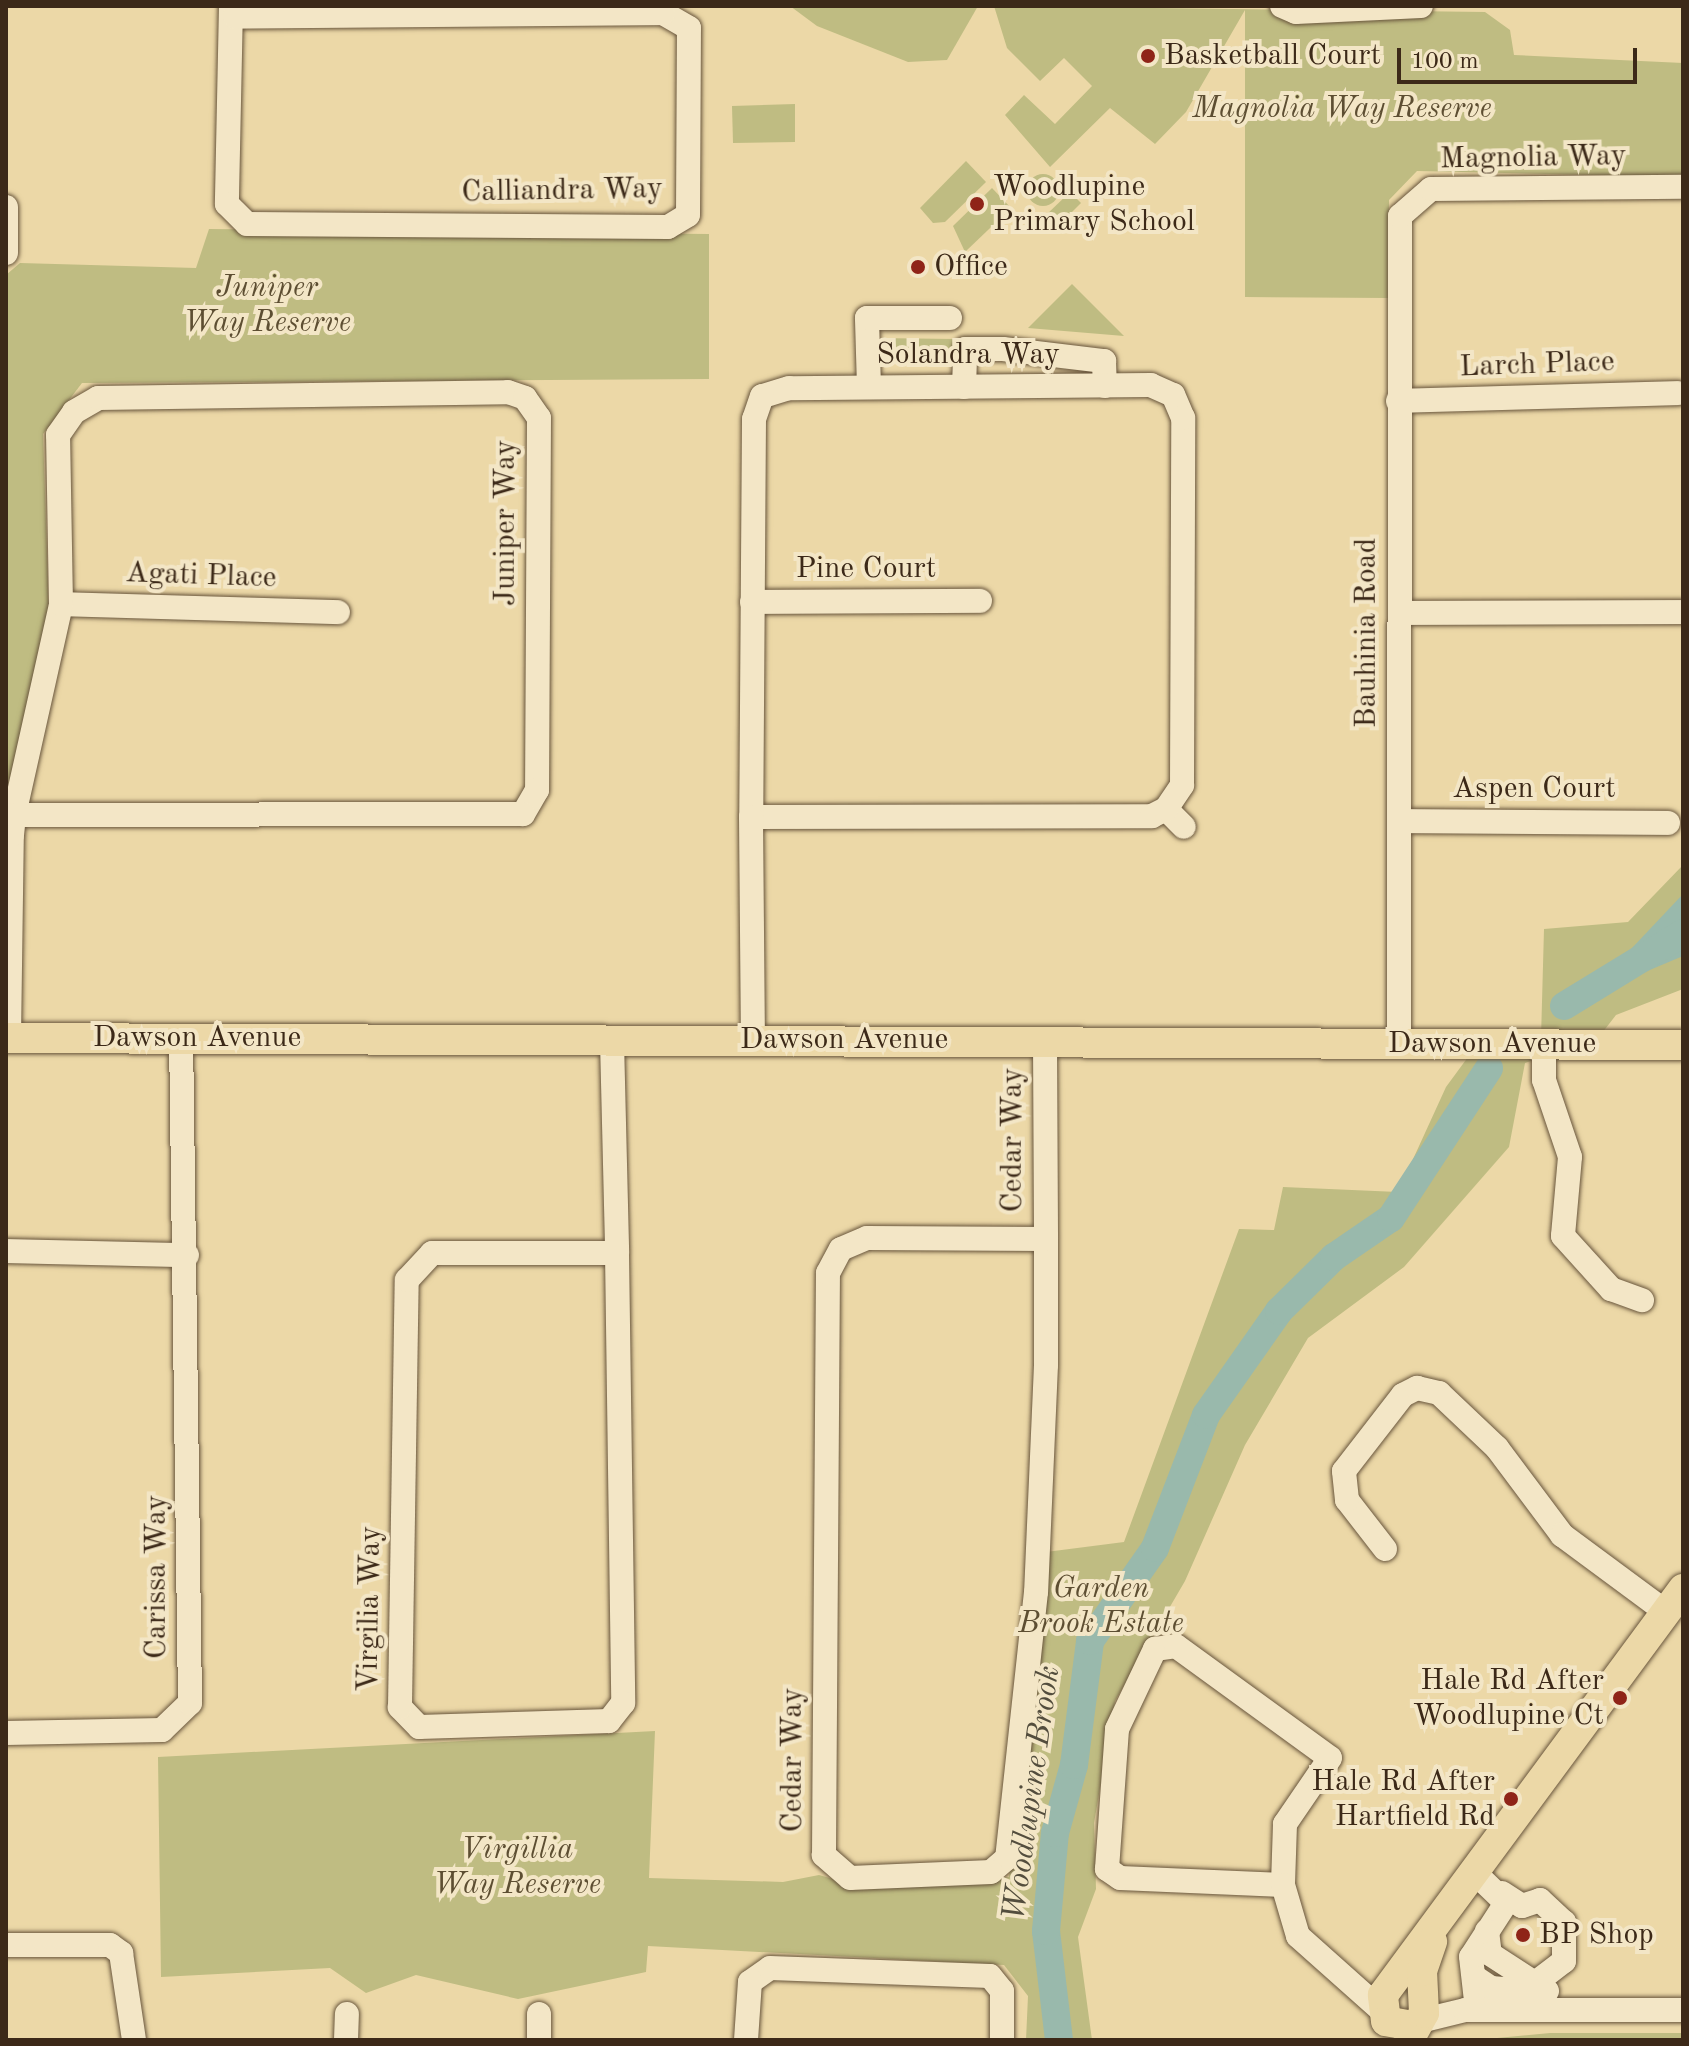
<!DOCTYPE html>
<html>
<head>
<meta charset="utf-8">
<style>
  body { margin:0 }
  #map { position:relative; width:1689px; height:2046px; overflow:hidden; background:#ecd8a7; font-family:"Old Standard TT",serif }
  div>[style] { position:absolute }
  .green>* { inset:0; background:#bfbc82 }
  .round { border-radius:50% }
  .water>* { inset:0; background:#99b9ac }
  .river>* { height:28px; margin:-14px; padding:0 14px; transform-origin:14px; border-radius:14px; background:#99b9ac }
  .roads { filter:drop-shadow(0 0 2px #68553c) drop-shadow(0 0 2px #68553c) }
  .minor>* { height:24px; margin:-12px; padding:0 12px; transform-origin:12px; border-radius:12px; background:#f3e6c6 }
  .major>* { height:30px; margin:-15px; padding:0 15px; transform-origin:15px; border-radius:15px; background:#ecd8a7 }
  .dots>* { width:22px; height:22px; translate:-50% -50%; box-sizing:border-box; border:4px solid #f3e6c6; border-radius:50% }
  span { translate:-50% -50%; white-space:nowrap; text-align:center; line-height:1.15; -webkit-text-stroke:8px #f3e6c6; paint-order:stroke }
  .poi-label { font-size:30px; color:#3c2918 }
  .left { translate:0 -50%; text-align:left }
  .right { translate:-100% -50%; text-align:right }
  .park-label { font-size:30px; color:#5d4e32; font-style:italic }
  .street-label { font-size:30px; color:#3c2918 }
  .water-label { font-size:32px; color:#534d3d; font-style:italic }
  .frame { position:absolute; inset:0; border:8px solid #3c2918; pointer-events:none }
  .scale { position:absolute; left:1397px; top:48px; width:240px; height:36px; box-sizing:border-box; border:4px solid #3c2918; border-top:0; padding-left:10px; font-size:24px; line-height:28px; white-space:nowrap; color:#3c2918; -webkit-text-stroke:6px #f3e6c6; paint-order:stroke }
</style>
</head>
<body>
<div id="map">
  <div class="green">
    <i style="clip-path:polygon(790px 6px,978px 6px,947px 60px,908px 62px,817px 26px)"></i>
    <i style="clip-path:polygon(994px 6px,1485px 12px,1510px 30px,1514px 55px,1683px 63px,1683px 177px,1417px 171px,1389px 200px,1388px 298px,1245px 297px,1245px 10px,1186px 112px,1155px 144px,1110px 108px,1050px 167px,1005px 115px,1024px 95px,1055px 124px,1092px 86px,1064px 58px,1040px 81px,1007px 48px)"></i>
    <i style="clip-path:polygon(795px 104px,795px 142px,733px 143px,732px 106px)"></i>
    <i style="clip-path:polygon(966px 161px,986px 182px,945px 222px,933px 223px,920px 208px)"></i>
    <i class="round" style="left:1027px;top:174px;width:32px;height:32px"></i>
    <i style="clip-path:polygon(992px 188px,1011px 208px,965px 252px,953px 226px)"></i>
    <i style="clip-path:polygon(1070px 192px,1081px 203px,1056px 228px,1045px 216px)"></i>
    <i style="clip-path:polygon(209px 229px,709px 234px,709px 379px,82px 383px,43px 434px,49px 613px,6px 805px,6px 275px,20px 263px,196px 268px)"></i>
    <i style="clip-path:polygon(1072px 284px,1124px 336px,1028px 328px)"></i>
    <i style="clip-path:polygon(875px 338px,956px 339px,955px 364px,874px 363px)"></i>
    <i style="clip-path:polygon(1683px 865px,1683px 989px,1616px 1015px,1599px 1037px,1525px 1063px,1509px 1147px,1404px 1267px,1308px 1338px,1245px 1445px,1185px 1581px,1115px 1701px,1094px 1823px,1096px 1889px,1078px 1937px,1092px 2040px,1026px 2040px,1028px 1996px,1004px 1965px,648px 1946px,646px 1972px,518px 1999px,416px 1975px,366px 1993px,330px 1968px,161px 1977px,158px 1757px,655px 1731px,649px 1878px,783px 1882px,819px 1875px,847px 1883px,1009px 1877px,1046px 1552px,1124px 1542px,1239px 1229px,1274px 1230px,1283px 1187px,1398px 1192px,1446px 1087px,1479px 1042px,1541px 1038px,1544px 929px,1628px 922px)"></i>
    <i style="clip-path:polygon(1550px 2033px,1683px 2033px,1683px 2040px,1476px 2040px)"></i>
  </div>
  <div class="water">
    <i style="clip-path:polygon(1683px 894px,1683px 956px,1626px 980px,1615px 966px)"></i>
  </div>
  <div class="river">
    <i style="left:1564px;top:1006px;width:140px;rotate:-31.5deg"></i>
    <i style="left:1059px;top:2040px;width:110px;rotate:-96.8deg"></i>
    <i style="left:1046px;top:1931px;width:98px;rotate:-84.8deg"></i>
    <i style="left:1055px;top:1833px;width:71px;rotate:-74.4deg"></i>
    <i style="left:1074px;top:1765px;width:125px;rotate:-82.6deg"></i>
    <i style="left:1090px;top:1641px;width:113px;rotate:-55deg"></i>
    <i style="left:1155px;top:1548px;width:142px;rotate:-69deg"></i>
    <i style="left:1206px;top:1415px;width:127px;rotate:-54.9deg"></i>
    <i style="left:1279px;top:1311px;width:77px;rotate:-44.5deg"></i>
    <i style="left:1334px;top:1257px;width:69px;rotate:-34.4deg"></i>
    <i style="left:1391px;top:1218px;width:179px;rotate:-56.8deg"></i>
  </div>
  <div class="roads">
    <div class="minor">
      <i style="left:231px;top:6px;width:198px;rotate:91.2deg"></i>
      <i style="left:227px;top:204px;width:28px;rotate:45deg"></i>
      <i style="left:247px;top:224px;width:421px;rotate:0.4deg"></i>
      <i style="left:668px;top:227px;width:23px;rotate:-31deg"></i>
      <i style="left:688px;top:215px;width:187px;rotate:-89.7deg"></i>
      <i style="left:689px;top:28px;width:30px;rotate:-150deg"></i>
      <i style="left:663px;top:13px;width:428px;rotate:179.5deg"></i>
      <i style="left:1282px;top:6px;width:15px;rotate:23deg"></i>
      <i style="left:1296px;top:12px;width:125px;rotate:-2.7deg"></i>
      <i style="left:6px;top:207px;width:46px;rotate:90deg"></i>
      <i style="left:869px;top:387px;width:69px;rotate:-91.7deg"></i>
      <i style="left:867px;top:318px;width:83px"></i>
      <i style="left:964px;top:387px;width:38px;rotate:-88deg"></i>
      <i style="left:965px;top:349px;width:38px"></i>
      <i style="left:1003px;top:349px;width:102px;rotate:6.8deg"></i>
      <i style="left:1104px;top:361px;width:25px;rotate:88deg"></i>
      <i style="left:1398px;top:401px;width:280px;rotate:-1.6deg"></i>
      <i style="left:752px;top:602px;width:228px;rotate:-0.3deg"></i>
      <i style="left:61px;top:604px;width:277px;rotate:1.7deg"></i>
      <i style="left:1400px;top:613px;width:283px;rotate:-0.2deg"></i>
      <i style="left:1166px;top:809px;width:25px;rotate:45deg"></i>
      <i style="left:751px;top:817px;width:401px;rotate:-0.1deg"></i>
      <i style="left:1152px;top:816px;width:16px;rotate:-27deg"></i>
      <i style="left:1166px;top:809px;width:29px;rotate:-56deg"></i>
      <i style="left:1182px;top:785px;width:367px;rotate:-89.8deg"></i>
      <i style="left:1183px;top:418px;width:25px;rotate:-113deg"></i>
      <i style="left:1173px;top:395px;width:24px;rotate:-156deg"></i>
      <i style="left:1151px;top:385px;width:362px;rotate:179.5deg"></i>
      <i style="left:789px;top:388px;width:28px;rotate:163deg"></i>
      <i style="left:762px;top:396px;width:24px;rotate:109deg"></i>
      <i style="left:754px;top:419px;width:398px;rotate:90.4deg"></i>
      <i style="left:751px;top:817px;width:222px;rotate:89.5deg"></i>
      <i style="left:1400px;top:821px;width:268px;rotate:0.4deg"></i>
      <i style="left:9px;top:1038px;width:203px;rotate:-89.2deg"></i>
      <i style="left:12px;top:835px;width:20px;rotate:-84deg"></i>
      <i style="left:14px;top:815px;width:216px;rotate:-77.4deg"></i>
      <i style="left:61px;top:604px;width:169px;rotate:-91deg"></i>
      <i style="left:58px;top:435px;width:28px;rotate:-55deg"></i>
      <i style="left:74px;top:412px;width:28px;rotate:-30deg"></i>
      <i style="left:98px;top:398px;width:410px;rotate:-0.8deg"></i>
      <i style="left:508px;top:392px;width:18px;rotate:19deg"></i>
      <i style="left:525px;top:398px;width:24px;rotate:55deg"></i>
      <i style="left:539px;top:418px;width:372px;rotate:90.3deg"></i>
      <i style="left:537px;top:790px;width:28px;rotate:120deg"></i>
      <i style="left:523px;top:814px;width:509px;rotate:179.89deg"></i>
      <i style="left:612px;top:1041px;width:212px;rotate:88.6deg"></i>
      <i style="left:617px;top:1253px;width:450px;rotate:89.2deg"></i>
      <i style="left:623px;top:1703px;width:23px;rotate:128deg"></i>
      <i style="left:609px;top:1721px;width:190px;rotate:178.2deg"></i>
      <i style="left:419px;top:1727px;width:28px;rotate:-134deg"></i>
      <i style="left:400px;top:1707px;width:427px;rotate:-89.1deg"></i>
      <i style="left:407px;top:1280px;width:37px;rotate:-47deg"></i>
      <i style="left:432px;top:1253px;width:185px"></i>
      <i style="left:1045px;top:1041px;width:198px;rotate:89.7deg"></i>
      <i style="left:1046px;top:1239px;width:126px;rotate:90deg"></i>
      <i style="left:1046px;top:1365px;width:227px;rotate:92.5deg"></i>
      <i style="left:1036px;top:1592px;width:268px;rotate:96.2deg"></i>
      <i style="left:1007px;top:1858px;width:21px;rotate:139deg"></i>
      <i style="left:991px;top:1872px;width:141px;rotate:177.6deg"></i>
      <i style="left:850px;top:1878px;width:35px;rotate:-139deg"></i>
      <i style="left:824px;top:1855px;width:582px;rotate:-89.61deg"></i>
      <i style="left:828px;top:1273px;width:27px;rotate:-62deg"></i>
      <i style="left:841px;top:1249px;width:28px;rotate:-23deg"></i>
      <i style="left:867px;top:1238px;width:179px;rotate:0.3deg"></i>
      <i style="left:1399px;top:1044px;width:828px;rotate:-89.93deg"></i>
      <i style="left:1400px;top:216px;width:41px;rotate:-41.1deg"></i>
      <i style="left:1431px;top:189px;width:252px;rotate:-0.5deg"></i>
      <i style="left:1544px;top:1046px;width:34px;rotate:90deg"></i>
      <i style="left:1544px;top:1080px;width:81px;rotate:71.3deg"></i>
      <i style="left:1570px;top:1157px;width:79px;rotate:95.1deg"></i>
      <i style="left:1563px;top:1236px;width:72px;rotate:47.8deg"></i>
      <i style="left:1611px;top:1289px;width:33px;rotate:20deg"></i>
      <i style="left:6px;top:1251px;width:181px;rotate:1.3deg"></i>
      <i style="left:1385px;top:1549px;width:62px;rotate:-127.8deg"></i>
      <i style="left:1347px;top:1500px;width:29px;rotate:-96deg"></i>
      <i style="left:1344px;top:1471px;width:96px;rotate:-52.2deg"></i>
      <i style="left:1403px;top:1395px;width:16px;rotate:-27deg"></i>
      <i style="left:1417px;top:1388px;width:23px;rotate:13deg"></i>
      <i style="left:1439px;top:1393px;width:80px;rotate:43.5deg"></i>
      <i style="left:1497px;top:1448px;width:109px;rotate:53.2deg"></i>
      <i style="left:1562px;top:1535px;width:129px;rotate:36.5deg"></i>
      <i style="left:6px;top:1733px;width:156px;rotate:-1.1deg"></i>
      <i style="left:162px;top:1730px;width:39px;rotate:-44deg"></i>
      <i style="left:190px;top:1703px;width:666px;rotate:-90.77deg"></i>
      <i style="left:1476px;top:1874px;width:42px;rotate:44deg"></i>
      <i style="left:1506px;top:1903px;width:64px;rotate:122.9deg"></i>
      <i style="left:1471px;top:1957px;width:53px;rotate:83.5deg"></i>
      <i style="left:1283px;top:1885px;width:163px;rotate:-177.5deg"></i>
      <i style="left:1120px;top:1878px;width:16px;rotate:-145deg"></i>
      <i style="left:1107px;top:1869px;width:140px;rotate:-85.9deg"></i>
      <i style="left:1117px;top:1729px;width:89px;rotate:-64.6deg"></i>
      <i style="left:1155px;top:1649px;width:21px;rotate:-8deg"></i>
      <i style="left:1176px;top:1646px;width:190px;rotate:36deg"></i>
      <i style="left:1330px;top:1758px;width:80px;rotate:124.3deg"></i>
      <i style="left:1285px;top:1824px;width:61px;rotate:91.9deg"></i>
      <i style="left:1283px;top:1885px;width:53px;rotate:73.6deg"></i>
      <i style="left:1298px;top:1936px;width:111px;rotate:41.7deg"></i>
      <i style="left:1502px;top:1893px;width:24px;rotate:33deg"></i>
      <i style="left:1522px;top:1906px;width:19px;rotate:-18deg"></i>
      <i style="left:1540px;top:1900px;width:33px;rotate:43deg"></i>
      <i style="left:1564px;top:1922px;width:39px;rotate:90deg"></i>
      <i style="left:1564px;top:1961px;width:43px;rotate:142.6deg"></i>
      <i style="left:1487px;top:1931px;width:23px;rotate:83deg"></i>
      <i style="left:1490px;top:1954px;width:68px;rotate:33deg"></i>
      <i style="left:6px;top:1945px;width:104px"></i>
      <i style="left:110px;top:1945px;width:14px;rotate:36deg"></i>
      <i style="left:121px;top:1953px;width:88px;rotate:81.5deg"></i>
      <i style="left:1476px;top:1978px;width:18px;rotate:34deg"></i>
      <i style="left:1491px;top:1988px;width:50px;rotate:4.6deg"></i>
      <i style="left:1420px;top:2021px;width:46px;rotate:-13.7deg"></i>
      <i style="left:1465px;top:2010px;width:218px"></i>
      <i style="left:346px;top:2040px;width:26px;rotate:-88deg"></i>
      <i style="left:539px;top:2040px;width:26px;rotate:-90deg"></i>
      <i style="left:746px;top:2040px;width:58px;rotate:-86.1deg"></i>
      <i style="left:750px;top:1982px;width:24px;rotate:-35deg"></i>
      <i style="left:770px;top:1968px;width:220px;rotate:2.1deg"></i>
      <i style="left:990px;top:1976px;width:19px;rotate:51deg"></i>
      <i style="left:1002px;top:1991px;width:49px;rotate:90deg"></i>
    </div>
    <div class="major">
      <i style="left:6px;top:1038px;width:1677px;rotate:0.24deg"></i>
      <i style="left:1413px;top:2026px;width:27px;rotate:-170deg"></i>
      <i style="left:1386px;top:2021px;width:26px;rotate:-97deg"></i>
      <i style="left:1383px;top:1995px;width:505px;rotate:-53.54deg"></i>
      <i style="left:1409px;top:2040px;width:31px;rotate:-61deg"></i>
      <i style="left:1424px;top:2013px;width:42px;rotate:-92.7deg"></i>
      <i style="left:1422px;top:1971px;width:31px;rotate:-71deg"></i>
    </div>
  </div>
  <div class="dots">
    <i style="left:1148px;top:56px;background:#8f2418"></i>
    <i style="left:977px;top:204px;background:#8f2418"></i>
    <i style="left:918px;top:267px;background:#8f2418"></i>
    <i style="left:1620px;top:1698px;background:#8f2418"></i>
    <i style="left:1511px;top:1799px;background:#8f2418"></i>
    <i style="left:1523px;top:1935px;background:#8f2418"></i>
  </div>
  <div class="poi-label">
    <span class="left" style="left:1164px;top:56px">Basketball Court</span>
    <span class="left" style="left:993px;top:204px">Woodlupine<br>Primary School</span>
    <span class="left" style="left:934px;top:267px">Office</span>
    <span class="right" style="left:1604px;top:1698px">Hale Rd After<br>Woodlupine Ct</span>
    <span class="right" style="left:1495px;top:1799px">Hale Rd After<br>Hartfield Rd</span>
    <span class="left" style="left:1539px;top:1935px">BP Shop</span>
  </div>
  <div class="park-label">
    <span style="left:1342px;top:109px">Magnolia Way Reserve</span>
    <span style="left:267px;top:305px">Juniper<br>Way Reserve</span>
    <span style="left:1101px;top:1606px">Garden<br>Brook Estate</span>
    <span style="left:517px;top:1867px">Virgillia<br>Way Reserve</span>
  </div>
  <div class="street-label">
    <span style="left:1533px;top:158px;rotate:-1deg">Magnolia Way</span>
    <span style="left:562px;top:191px;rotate:-1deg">Calliandra Way</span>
    <span style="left:968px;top:355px">Solandra Way</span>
    <span style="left:1537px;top:365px;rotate:-2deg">Larch Place</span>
    <span style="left:506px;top:523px;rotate:-90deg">Juniper Way</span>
    <span style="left:866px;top:569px">Pine Court</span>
    <span style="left:201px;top:576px;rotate:2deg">Agati Place</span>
    <span style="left:1367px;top:633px;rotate:-90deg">Bauhinia Road</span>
    <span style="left:1534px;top:789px">Aspen Court</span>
    <span style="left:197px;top:1038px">Dawson Avenue</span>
    <span style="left:844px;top:1040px">Dawson Avenue</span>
    <span style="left:1492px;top:1044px">Dawson Avenue</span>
    <span style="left:1013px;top:1140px;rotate:-90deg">Cedar Way</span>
    <span style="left:157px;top:1577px;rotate:-90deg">Carissa Way</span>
    <span style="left:370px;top:1609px;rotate:-89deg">Virgilia Way</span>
    <span style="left:793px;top:1760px;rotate:-90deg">Cedar Way</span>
  </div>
  <div class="water-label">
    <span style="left:1033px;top:1794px;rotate:-82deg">Woodlupine Brook</span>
  </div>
  <div class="frame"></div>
  <div class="scale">100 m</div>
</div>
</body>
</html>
